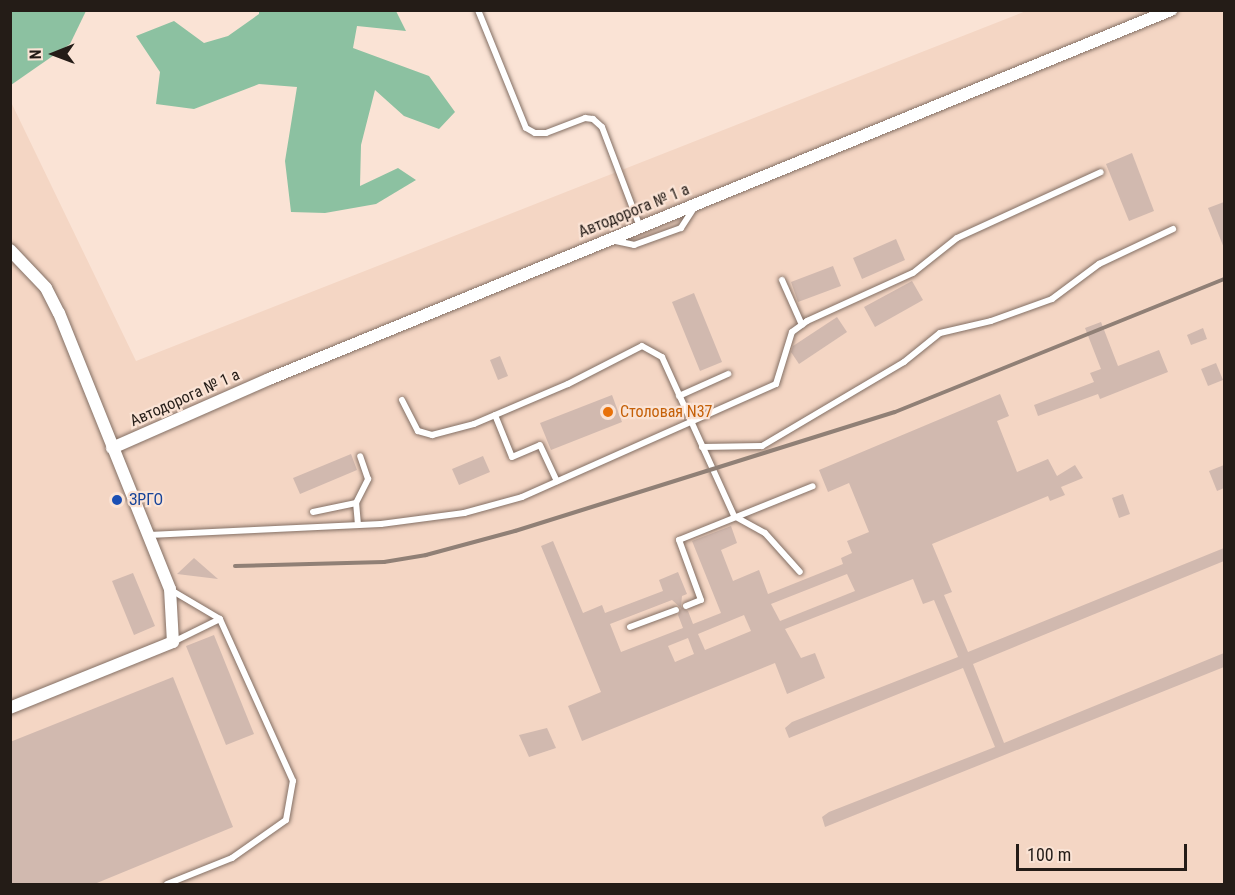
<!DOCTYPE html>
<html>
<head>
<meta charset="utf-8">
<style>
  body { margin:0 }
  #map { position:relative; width:1235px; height:895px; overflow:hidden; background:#fae3d5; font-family:"Roboto Condensed",sans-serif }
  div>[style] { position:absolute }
  .built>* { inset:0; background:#f4d6c4 }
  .forest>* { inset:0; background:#8cc1a1 }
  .building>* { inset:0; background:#d1b9af }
  .roads { filter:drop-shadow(0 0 2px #836f64) drop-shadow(0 0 2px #836f64) }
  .lane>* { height:6px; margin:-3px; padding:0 3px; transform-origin:3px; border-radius:3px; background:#fff }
  .street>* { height:12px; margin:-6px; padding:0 6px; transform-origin:6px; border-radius:6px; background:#fff }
  .rail>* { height:4px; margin:-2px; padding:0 2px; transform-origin:2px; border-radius:2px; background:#908076 }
  .dots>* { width:16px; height:16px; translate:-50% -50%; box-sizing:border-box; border:3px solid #fae3d5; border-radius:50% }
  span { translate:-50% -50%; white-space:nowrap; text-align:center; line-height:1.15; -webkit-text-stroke:4.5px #fae3d5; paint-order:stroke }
  .street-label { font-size:16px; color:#241c17 }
  .food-label { font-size:16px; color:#c56008 }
  .left { translate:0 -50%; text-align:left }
  .transit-label { font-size:16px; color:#164399 }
  .frame { position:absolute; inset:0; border:12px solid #241c17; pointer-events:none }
  .north { position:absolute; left:24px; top:24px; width:60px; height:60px; -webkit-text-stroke:4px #fae3d5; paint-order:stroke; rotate:269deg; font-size:16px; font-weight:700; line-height:24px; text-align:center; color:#241c17 }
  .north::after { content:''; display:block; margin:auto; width:21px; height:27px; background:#241c17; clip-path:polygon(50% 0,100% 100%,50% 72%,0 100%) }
  .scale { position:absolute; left:1016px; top:844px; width:171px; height:27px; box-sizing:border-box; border:3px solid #241c17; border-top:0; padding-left:8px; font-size:18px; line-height:21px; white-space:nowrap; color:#241c17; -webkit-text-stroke:4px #fae3d5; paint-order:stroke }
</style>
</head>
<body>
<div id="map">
  <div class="built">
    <i style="clip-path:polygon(1026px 11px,1224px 11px,1224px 884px,11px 884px,10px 100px,136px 361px)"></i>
  </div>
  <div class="forest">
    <i style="clip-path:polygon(11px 10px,86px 10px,86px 11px,70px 44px,11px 85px)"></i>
    <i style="clip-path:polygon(259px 11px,396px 11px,406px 31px,357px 26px,353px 48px,429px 76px,455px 112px,439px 129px,404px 116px,375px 90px,361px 145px,360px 186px,398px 168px,416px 180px,376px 204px,325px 213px,291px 212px,285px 161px,297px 87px,259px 84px,194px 109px,156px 104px,160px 72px,136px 36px,174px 21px,204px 43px,228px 36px,259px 14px)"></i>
  </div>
  <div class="building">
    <i style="clip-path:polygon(1132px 153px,1154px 211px,1129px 221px,1106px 164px)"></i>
    <i style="clip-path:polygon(1224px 202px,1224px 248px,1208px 208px)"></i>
    <i style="clip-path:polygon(896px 239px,905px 260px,862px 279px,853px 258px)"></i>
    <i style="clip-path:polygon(833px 266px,841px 286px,798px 302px,791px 282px)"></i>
    <i style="clip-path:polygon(912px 281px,923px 300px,875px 327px,864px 307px)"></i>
    <i style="clip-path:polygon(694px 293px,722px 362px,700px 371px,672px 302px)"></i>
    <i style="clip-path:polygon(837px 317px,847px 332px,799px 364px,791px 352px,793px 346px)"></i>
    <i style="clip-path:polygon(1101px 322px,1118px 366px,1159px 350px,1168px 372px,1100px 399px,1098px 394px,1038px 416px,1034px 405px,1094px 382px,1090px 373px,1101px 369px,1085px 328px)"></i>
    <i style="clip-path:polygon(1203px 328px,1207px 339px,1191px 345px,1187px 335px)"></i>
    <i style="clip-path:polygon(500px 356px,508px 376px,498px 380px,490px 360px)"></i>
    <i style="clip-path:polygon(1216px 363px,1223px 380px,1208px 386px,1201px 369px)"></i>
    <i style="clip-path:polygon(evenodd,1000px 394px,1009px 416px,997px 421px,1017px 472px,1048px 459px,1057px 476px,1075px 465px,1083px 478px,1061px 487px,1065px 495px,1050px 501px,1048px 496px,932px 544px,952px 592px,944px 595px,968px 652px,1224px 548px,1224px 561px,973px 664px,1004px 743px,1224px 653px,1224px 667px,825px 827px,822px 817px,829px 812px,995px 747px,963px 668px,789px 738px,785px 728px,792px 722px,958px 657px,934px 600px,923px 604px,913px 579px,785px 629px,801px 658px,815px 653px,825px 678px,787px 694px,775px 663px,582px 741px,568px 706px,601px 692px,541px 546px,553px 541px,583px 613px,602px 605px,605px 613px,663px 591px,659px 580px,678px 572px,687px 594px,682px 596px,681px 607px,688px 611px,693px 624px,721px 613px,692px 541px,731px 526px,737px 543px,721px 550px,733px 581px,759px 570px,768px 594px,843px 564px,841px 558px,852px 553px,847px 541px,869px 532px,849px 483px,828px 492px,819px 470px,1000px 394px,847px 574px,855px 591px,780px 621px,771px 604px,847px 574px,1000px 394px,672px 600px,681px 608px,678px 615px,683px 628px,621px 652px,610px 624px,672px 600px,1000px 394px,744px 615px,751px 631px,705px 650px,698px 634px,744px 615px,1000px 394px,688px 638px,694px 654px,675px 662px,668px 646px,688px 638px)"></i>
    <i style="clip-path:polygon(612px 395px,622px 422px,551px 450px,540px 423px)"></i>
    <i style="clip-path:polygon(351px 454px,357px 470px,300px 494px,293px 478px)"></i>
    <i style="clip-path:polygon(483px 456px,490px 472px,459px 485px,452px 469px)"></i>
    <i style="clip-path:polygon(1224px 465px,1224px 488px,1217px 491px,1209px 471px)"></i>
    <i style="clip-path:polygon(1123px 494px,1130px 514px,1119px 518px,1112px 498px)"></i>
    <i style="clip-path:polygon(194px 558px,218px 579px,177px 574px)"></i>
    <i style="clip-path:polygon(133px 573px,155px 626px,134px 635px,112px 581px)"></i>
    <i style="clip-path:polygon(214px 635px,254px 734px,226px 745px,186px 646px)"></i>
    <i style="clip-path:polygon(173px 677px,233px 827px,92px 885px,10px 885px,10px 742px)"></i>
    <i style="clip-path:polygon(547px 728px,556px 748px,529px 757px,519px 735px)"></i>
  </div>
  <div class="roads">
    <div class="lane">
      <i style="left:478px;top:10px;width:127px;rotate:67.9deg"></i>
      <i style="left:526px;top:128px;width:10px;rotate:29deg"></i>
      <i style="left:535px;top:133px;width:11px"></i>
      <i style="left:546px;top:133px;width:42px;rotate:-21deg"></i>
      <i style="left:585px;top:118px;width:8px;rotate:7deg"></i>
      <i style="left:593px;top:119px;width:12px;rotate:42deg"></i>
      <i style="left:602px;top:127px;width:107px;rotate:69.2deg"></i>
      <i style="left:611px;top:240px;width:24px;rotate:12deg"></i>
      <i style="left:634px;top:245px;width:50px;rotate:-19.9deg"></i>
      <i style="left:681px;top:228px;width:24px;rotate:-57deg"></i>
      <i style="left:782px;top:280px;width:49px;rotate:66deg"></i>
      <i style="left:679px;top:396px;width:54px;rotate:-24.2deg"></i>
      <i style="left:402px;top:400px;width:35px;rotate:63deg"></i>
      <i style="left:418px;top:431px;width:15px;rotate:16deg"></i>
      <i style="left:432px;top:435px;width:43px;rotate:-14.7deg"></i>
      <i style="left:474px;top:424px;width:102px;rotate:-23.1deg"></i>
      <i style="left:568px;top:384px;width:83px;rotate:-27.2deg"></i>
      <i style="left:642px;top:346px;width:23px;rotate:29deg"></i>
      <i style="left:662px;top:357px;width:175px;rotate:65.6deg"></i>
      <i style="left:734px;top:516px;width:35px;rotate:29deg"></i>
      <i style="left:765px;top:533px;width:52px;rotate:48.1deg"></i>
      <i style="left:495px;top:415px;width:45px;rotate:68deg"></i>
      <i style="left:512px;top:457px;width:30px;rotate:-23deg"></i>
      <i style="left:540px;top:445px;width:40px;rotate:65deg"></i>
      <i style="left:702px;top:447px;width:60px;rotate:-1deg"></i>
      <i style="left:762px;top:446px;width:165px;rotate:-30.6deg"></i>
      <i style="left:904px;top:362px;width:46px;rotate:-38.9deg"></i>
      <i style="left:940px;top:333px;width:52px;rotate:-13.2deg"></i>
      <i style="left:991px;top:321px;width:65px;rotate:-19.8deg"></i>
      <i style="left:1052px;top:299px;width:59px;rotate:-36.7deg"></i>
      <i style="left:1099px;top:264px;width:82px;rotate:-25.3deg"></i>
      <i style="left:313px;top:512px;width:44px;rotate:-11.8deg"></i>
      <i style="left:358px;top:525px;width:22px;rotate:-95deg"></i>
      <i style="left:356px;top:503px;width:27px;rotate:-63deg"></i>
      <i style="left:368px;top:479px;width:24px;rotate:-109deg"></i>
      <i style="left:149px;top:535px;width:232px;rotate:-2.7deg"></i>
      <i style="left:381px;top:524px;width:84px;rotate:-7.5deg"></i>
      <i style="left:464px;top:513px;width:60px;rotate:-15.4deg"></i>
      <i style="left:522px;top:497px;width:278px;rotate:-24deg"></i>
      <i style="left:776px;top:384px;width:54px;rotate:-72.9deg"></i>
      <i style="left:792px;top:332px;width:19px;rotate:-36deg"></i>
      <i style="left:807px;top:321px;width:116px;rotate:-24.4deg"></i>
      <i style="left:913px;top:273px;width:56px;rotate:-38.5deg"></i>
      <i style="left:957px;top:238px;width:158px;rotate:-24.6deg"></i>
      <i style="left:686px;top:606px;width:16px;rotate:-22deg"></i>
      <i style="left:701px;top:600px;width:64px;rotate:-110.1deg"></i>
      <i style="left:679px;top:540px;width:144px;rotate:-21.9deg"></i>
      <i style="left:630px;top:627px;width:49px;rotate:-20.3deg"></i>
      <i style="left:173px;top:642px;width:52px;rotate:-26.1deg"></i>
      <i style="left:167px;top:884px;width:70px;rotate:-21.8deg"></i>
      <i style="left:232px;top:858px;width:66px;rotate:-35.1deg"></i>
      <i style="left:286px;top:820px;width:40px;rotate:-80deg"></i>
      <i style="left:293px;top:781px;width:178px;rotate:-114.3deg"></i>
      <i style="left:220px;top:619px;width:57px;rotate:-149.4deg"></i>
    </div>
    <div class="street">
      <i style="left:10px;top:250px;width:52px;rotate:46.5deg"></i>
      <i style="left:46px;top:288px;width:28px;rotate:63deg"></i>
      <i style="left:59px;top:313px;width:297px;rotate:68.1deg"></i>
      <i style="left:170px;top:589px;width:53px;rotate:86.8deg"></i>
      <i style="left:173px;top:642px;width:176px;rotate:158deg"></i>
      <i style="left:112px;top:448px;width:171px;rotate:-23.7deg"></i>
      <i style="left:269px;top:379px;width:975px;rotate:-22.25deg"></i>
    </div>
  </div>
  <div class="rail">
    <i style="left:235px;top:566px;width:149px;rotate:-1.5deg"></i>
    <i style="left:384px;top:562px;width:43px;rotate:-9.5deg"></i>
    <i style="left:426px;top:555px;width:92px;rotate:-15.1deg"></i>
    <i style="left:515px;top:531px;width:398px;rotate:-17.4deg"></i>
    <i style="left:895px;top:412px;width:355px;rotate:-22deg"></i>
  </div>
  <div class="dots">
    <i style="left:608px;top:412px;background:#e8710a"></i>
    <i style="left:117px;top:500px;background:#1a4fb4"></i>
  </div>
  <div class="street-label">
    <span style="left:634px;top:211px;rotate:-22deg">Автодорога № 1 а</span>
    <span style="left:185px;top:398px;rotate:-24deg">Автодорога № 1 а</span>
  </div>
  <div class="food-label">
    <span class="left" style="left:620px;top:412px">Столовая N37</span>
  </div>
  <div class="transit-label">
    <span class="left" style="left:129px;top:500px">ЗРГО</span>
  </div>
  <div class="frame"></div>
  <div class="north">N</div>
  <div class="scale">100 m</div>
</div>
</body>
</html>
